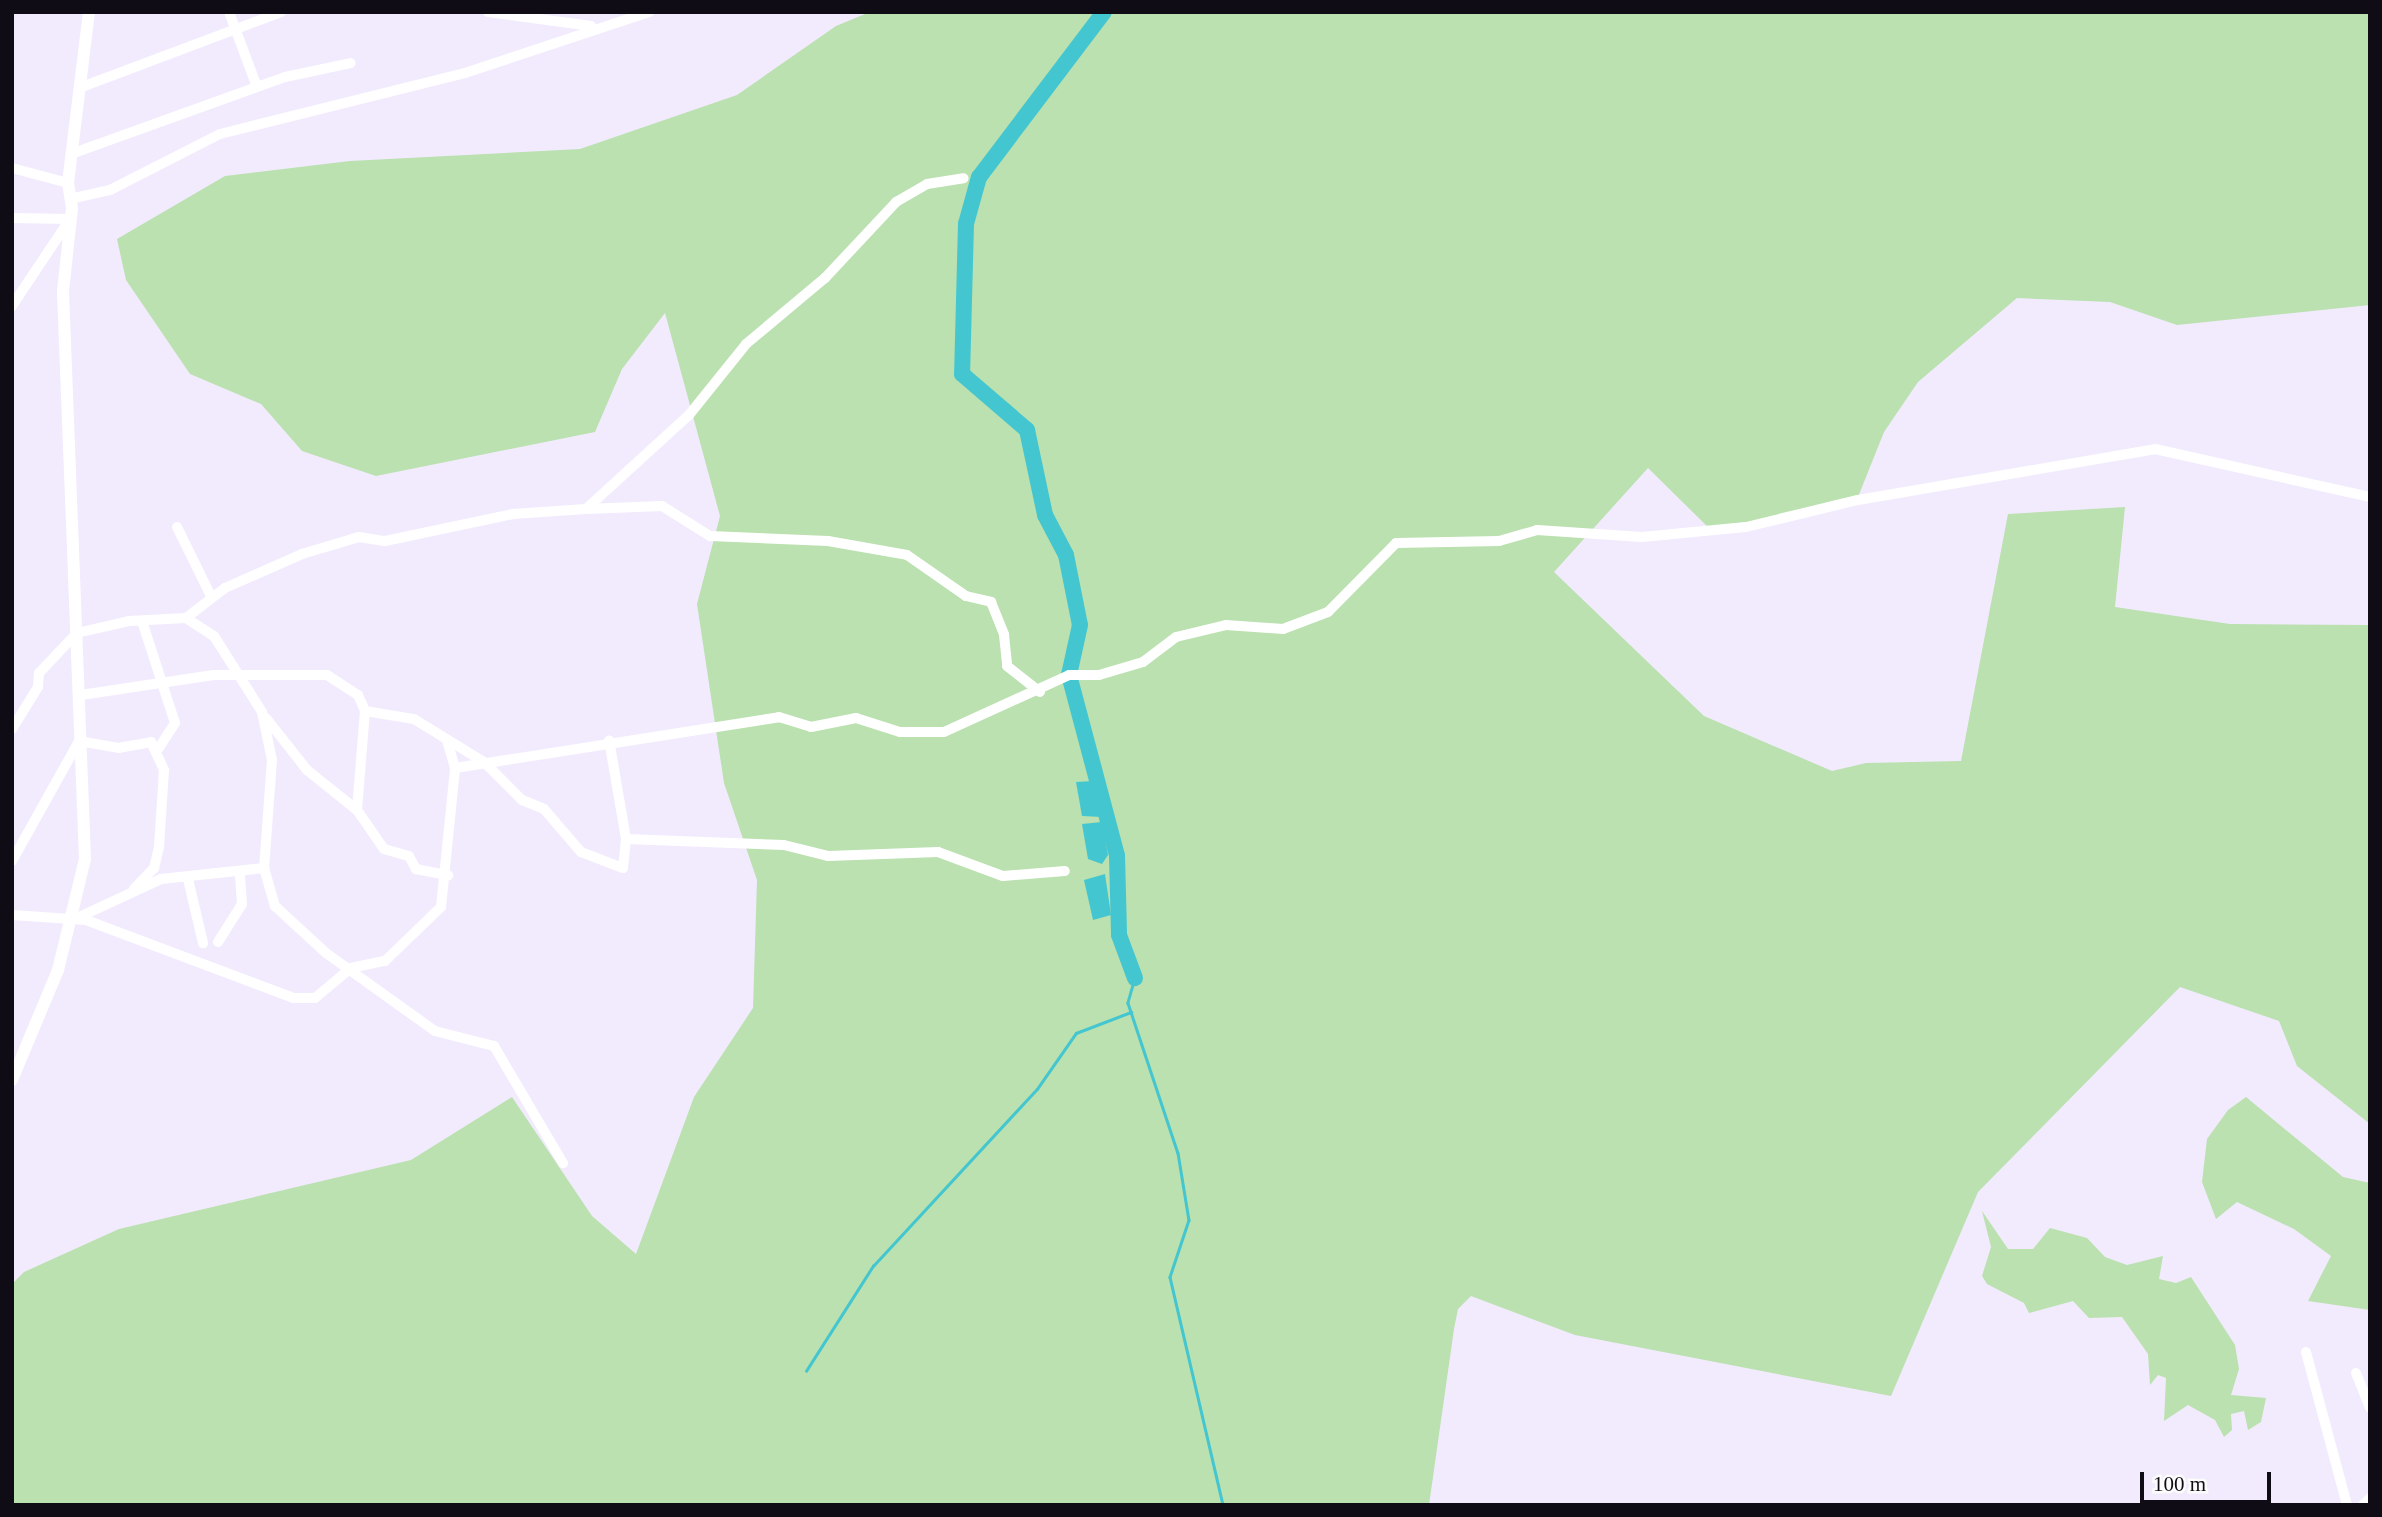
<!DOCTYPE html>
<html>
<head>
<meta charset="utf-8">
<style>
  body { margin:0 }
  #map { position:relative; width:2382px; height:1517px; overflow:hidden; background:#f2ebfd; font-family:"Times New Roman",serif }
  div>[style] { position:absolute }
  .green>* { inset:0; background:#bae1af }
  .water>* { inset:0; background:#44c6d0 }
  .stream>* { height:2.5px; margin:-1.25px; padding:0 1.25px; transform-origin:1.25px; border-radius:1.25px; background:#44c6d0 }
  .river>* { height:16px; margin:-8px; padding:0 8px; transform-origin:8px; border-radius:8px; background:#44c6d0 }
  .minor>* { height:10px; margin:-5px; padding:0 5px; transform-origin:5px; border-radius:5px; background:#fff }
  .tertiary>* { height:12px; margin:-6px; padding:0 6px; transform-origin:6px; border-radius:6px; background:#fff }
  span { translate:-50% -50%; white-space:nowrap; text-align:center; line-height:1.15; -webkit-text-stroke:6px #fcfcfc; paint-order:stroke }
  .frame { position:absolute; inset:0; border:14px solid #100c16; pointer-events:none }
  .scale { position:absolute; left:2140px; top:1472px; width:131px; height:32px; box-sizing:border-box; border:4px solid #100c16; border-top:0; padding-left:9px; font-size:21px; line-height:24px; white-space:nowrap; color:#100c16; -webkit-text-stroke:5px #fcfcfc; paint-order:stroke }
</style>
</head>
<body>
<div id="map">
  <div class="green">
    <i style="clip-path:polygon(870px 12px,2370px 12px,2370px 305px,2177px 325px,2110px 302px,2017px 298px,1918px 382px,1884px 432px,1858px 497px,1715px 534px,1648px 468px,1554px 572px,1704px 716px,1832px 771px,1866px 763px,1961px 761px,2008px 514px,2125px 507px,2115px 607px,2230px 624px,2370px 625px,2370px 1124px,2297px 1066px,2279px 1021px,2180px 987px,1978px 1192px,1891px 1396px,1575px 1335px,1471px 1296px,1458px 1309px,1454px 1329px,1429px 1505px,12px 1505px,12px 1284px,24px 1272px,119px 1229px,411px 1160px,512px 1097px,592px 1216px,636px 1254px,694px 1097px,753px 1008px,757px 880px,724px 783px,697px 604px,720px 516px,665px 313px,622px 369px,595px 432px,376px 476px,302px 451px,261px 404px,190px 374px,126px 280px,117px 239px,225px 176px,350px 161px,580px 149px,737px 95px,836px 26px)"></i>
    <i style="clip-path:polygon(2246px 1097px,2343px 1177px,2370px 1183px,2370px 1310px,2308px 1301px,2331px 1256px,2294px 1229px,2237px 1202px,2216px 1219px,2202px 1182px,2207px 1139px,2228px 1110px)"></i>
    <i style="clip-path:polygon(1982px 1211px,2008px 1249px,2033px 1249px,2050px 1228px,2087px 1238px,2105px 1257px,2127px 1265px,2163px 1256px,2159px 1279px,2176px 1283px,2191px 1277px,2235px 1345px,2239px 1369px,2231px 1395px,2266px 1398px,2261px 1422px,2248px 1430px,2244px 1411px,2231px 1414px,2232px 1430px,2224px 1437px,2215px 1420px,2188px 1405px,2164px 1421px,2166px 1378px,2158px 1375px,2150px 1385px,2148px 1354px,2122px 1317px,2089px 1318px,2073px 1301px,2029px 1313px,2024px 1303px,1987px 1284px,1982px 1276px,1991px 1247px)"></i>
  </div>
  <div class="water">
    <i style="clip-path:polygon(1094px 781px,1102px 817px,1082px 816px,1076px 782px)"></i>
    <i style="clip-path:polygon(1102px 822px,1108px 855px,1102px 864px,1088px 859px,1082px 824px)"></i>
    <i style="clip-path:polygon(1105px 874px,1111px 915px,1093px 920px,1084px 880px)"></i>
  </div>
  <div class="stream">
    <i style="left:1135px;top:978px;width:26px;rotate:106deg"></i>
    <i style="left:1128px;top:1003px;width:158px;rotate:71.6deg"></i>
    <i style="left:1178px;top:1153px;width:68px;rotate:80.7deg"></i>
    <i style="left:1189px;top:1220px;width:60px;rotate:108.4deg"></i>
    <i style="left:1170px;top:1277px;width:234px;rotate:76.9deg"></i>
    <i style="left:806px;top:1371px;width:125px;rotate:-57.5deg"></i>
    <i style="left:873px;top:1266px;width:241px;rotate:-47.2deg"></i>
    <i style="left:1037px;top:1089px;width:68px;rotate:-55.1deg"></i>
    <i style="left:1076px;top:1033px;width:59px;rotate:-20.9deg"></i>
  </div>
  <div class="river">
    <i style="left:1104px;top:12px;width:207px;rotate:127.1deg"></i>
    <i style="left:979px;top:177px;width:49px;rotate:105.5deg"></i>
    <i style="left:966px;top:224px;width:150px;rotate:91.5deg"></i>
    <i style="left:962px;top:374px;width:86px;rotate:40.7deg"></i>
    <i style="left:1027px;top:430px;width:87px;rotate:78deg"></i>
    <i style="left:1045px;top:515px;width:45px;rotate:62.3deg"></i>
    <i style="left:1066px;top:555px;width:71px;rotate:78.7deg"></i>
    <i style="left:1080px;top:625px;width:51px;rotate:102.4deg"></i>
    <i style="left:1069px;top:675px;width:187px;rotate:75.1deg"></i>
    <i style="left:1117px;top:856px;width:79px;rotate:88.5deg"></i>
    <i style="left:1119px;top:935px;width:46px;rotate:69.6deg"></i>
  </div>
  <div class="minor">
    <i style="left:229px;top:12px;width:80px;rotate:69.5deg"></i>
    <i style="left:488px;top:12px;width:104px;rotate:7.7deg"></i>
    <i style="left:79px;top:88px;width:216px;rotate:-20.6deg"></i>
    <i style="left:71px;top:154px;width:227px;rotate:-19.8deg"></i>
    <i style="left:285px;top:77px;width:67px;rotate:-12deg"></i>
    <i style="left:12px;top:168px;width:58px;rotate:15deg"></i>
    <i style="left:70px;top:199px;width:41px;rotate:-12.7deg"></i>
    <i style="left:110px;top:190px;width:123px;rotate:-27deg"></i>
    <i style="left:220px;top:134px;width:252px;rotate:-14deg"></i>
    <i style="left:465px;top:73px;width:194px;rotate:-18.3deg"></i>
    <i style="left:12px;top:218px;width:58px;rotate:1deg"></i>
    <i style="left:70px;top:219px;width:105px;rotate:123.7deg"></i>
    <i style="left:586px;top:509px;width:76px;rotate:-2.3deg"></i>
    <i style="left:662px;top:506px;width:57px;rotate:32deg"></i>
    <i style="left:710px;top:536px;width:118px;rotate:2.4deg"></i>
    <i style="left:828px;top:541px;width:80px;rotate:10deg"></i>
    <i style="left:907px;top:555px;width:72px;rotate:34.8deg"></i>
    <i style="left:966px;top:596px;width:26px;rotate:13deg"></i>
    <i style="left:991px;top:602px;width:35px;rotate:68deg"></i>
    <i style="left:1004px;top:635px;width:31px;rotate:84deg"></i>
    <i style="left:1007px;top:666px;width:42px;rotate:38.2deg"></i>
    <i style="left:177px;top:527px;width:77px;rotate:63.8deg"></i>
    <i style="left:186px;top:618px;width:49px;rotate:-37.6deg"></i>
    <i style="left:225px;top:588px;width:84px;rotate:-23.8deg"></i>
    <i style="left:302px;top:554px;width:59px;rotate:-16.6deg"></i>
    <i style="left:359px;top:537px;width:26px;rotate:9deg"></i>
    <i style="left:385px;top:541px;width:131px;rotate:-11.9deg"></i>
    <i style="left:513px;top:514px;width:73px;rotate:-3.9deg"></i>
    <i style="left:586px;top:509px;width:139px;rotate:-42.4deg"></i>
    <i style="left:689px;top:415px;width:91px;rotate:-51.2deg"></i>
    <i style="left:746px;top:344px;width:103px;rotate:-39.9deg"></i>
    <i style="left:825px;top:278px;width:104px;rotate:-46.9deg"></i>
    <i style="left:896px;top:202px;width:36px;rotate:-30deg"></i>
    <i style="left:927px;top:184px;width:37px;rotate:-9deg"></i>
    <i style="left:142px;top:621px;width:107px;rotate:72.1deg"></i>
    <i style="left:175px;top:723px;width:30px;rotate:123deg"></i>
    <i style="left:81px;top:695px;width:134px;rotate:-8.6deg"></i>
    <i style="left:214px;top:675px;width:113px"></i>
    <i style="left:327px;top:675px;width:37px;rotate:33deg"></i>
    <i style="left:358px;top:695px;width:17px;rotate:66deg"></i>
    <i style="left:365px;top:711px;width:50px;rotate:9.3deg"></i>
    <i style="left:414px;top:719px;width:82px;rotate:31.6deg"></i>
    <i style="left:484px;top:762px;width:54px;rotate:45deg"></i>
    <i style="left:522px;top:800px;width:24px;rotate:22deg"></i>
    <i style="left:544px;top:809px;width:57px;rotate:49.3deg"></i>
    <i style="left:581px;top:852px;width:45px;rotate:20.9deg"></i>
    <i style="left:623px;top:868px;width:29px;rotate:-84deg"></i>
    <i style="left:626px;top:839px;width:100px;rotate:-99.7deg"></i>
    <i style="left:266px;top:718px;width:66px;rotate:51.7deg"></i>
    <i style="left:307px;top:770px;width:64px;rotate:38.7deg"></i>
    <i style="left:357px;top:810px;width:47px;rotate:55.3deg"></i>
    <i style="left:384px;top:849px;width:26px;rotate:16deg"></i>
    <i style="left:409px;top:856px;width:15px;rotate:62deg"></i>
    <i style="left:416px;top:869px;width:33px;rotate:11deg"></i>
    <i style="left:12px;top:729px;width:49px;rotate:-58.2deg"></i>
    <i style="left:38px;top:687px;width:14px;rotate:-86deg"></i>
    <i style="left:39px;top:673px;width:55px;rotate:-46.5deg"></i>
    <i style="left:77px;top:633px;width:53px;rotate:-13deg"></i>
    <i style="left:129px;top:621px;width:57px;rotate:-3deg"></i>
    <i style="left:186px;top:618px;width:33px;rotate:33deg"></i>
    <i style="left:214px;top:636px;width:90px;rotate:57.7deg"></i>
    <i style="left:262px;top:712px;width:49px;rotate:78.2deg"></i>
    <i style="left:272px;top:760px;width:108px;rotate:94.2deg"></i>
    <i style="left:264px;top:868px;width:40px;rotate:74deg"></i>
    <i style="left:275px;top:906px;width:69px;rotate:42.7deg"></i>
    <i style="left:326px;top:953px;width:134px;rotate:35.6deg"></i>
    <i style="left:435px;top:1031px;width:61px;rotate:14.3deg"></i>
    <i style="left:494px;top:1046px;width:136px;rotate:59.5deg"></i>
    <i style="left:455px;top:768px;width:328px;rotate:-8.9deg"></i>
    <i style="left:779px;top:717px;width:34px;rotate:17deg"></i>
    <i style="left:811px;top:727px;width:46px;rotate:-11.3deg"></i>
    <i style="left:856px;top:718px;width:46px;rotate:17.7deg"></i>
    <i style="left:900px;top:732px;width:44px"></i>
    <i style="left:944px;top:732px;width:137px;rotate:-24.5deg"></i>
    <i style="left:1069px;top:675px;width:30px"></i>
    <i style="left:1099px;top:675px;width:46px;rotate:-16.5deg"></i>
    <i style="left:1143px;top:662px;width:41px;rotate:-37.1deg"></i>
    <i style="left:1176px;top:637px;width:51px;rotate:-13.5deg"></i>
    <i style="left:1226px;top:625px;width:57px;rotate:4deg"></i>
    <i style="left:1283px;top:629px;width:48px;rotate:-20.7deg"></i>
    <i style="left:1328px;top:612px;width:97px;rotate:-45.4deg"></i>
    <i style="left:1396px;top:543px;width:103px;rotate:-1.1deg"></i>
    <i style="left:1499px;top:541px;width:40px;rotate:-16deg"></i>
    <i style="left:1537px;top:530px;width:105px;rotate:3.8deg"></i>
    <i style="left:1642px;top:537px;width:104px;rotate:-5.5deg"></i>
    <i style="left:1746px;top:527px;width:115px;rotate:-13.6deg"></i>
    <i style="left:1858px;top:500px;width:301px;rotate:-9.7deg"></i>
    <i style="left:2155px;top:449px;width:220px;rotate:12.6deg"></i>
    <i style="left:357px;top:810px;width:99px;rotate:-85.4deg"></i>
    <i style="left:626px;top:839px;width:158px;rotate:2.2deg"></i>
    <i style="left:784px;top:845px;width:45px;rotate:14deg"></i>
    <i style="left:828px;top:856px;width:110px;rotate:-2.1deg"></i>
    <i style="left:938px;top:852px;width:69px;rotate:20.3deg"></i>
    <i style="left:1003px;top:876px;width:62px;rotate:-4.6deg"></i>
    <i style="left:12px;top:861px;width:137px;rotate:-60.8deg"></i>
    <i style="left:79px;top:741px;width:40px;rotate:10deg"></i>
    <i style="left:118px;top:748px;width:34px;rotate:-10deg"></i>
    <i style="left:151px;top:742px;width:31px;rotate:65deg"></i>
    <i style="left:164px;top:770px;width:77px;rotate:93.7deg"></i>
    <i style="left:159px;top:847px;width:22px;rotate:103deg"></i>
    <i style="left:154px;top:868px;width:29px;rotate:134deg"></i>
    <i style="left:188px;top:879px;width:66px;rotate:76.8deg"></i>
    <i style="left:12px;top:915px;width:74px;rotate:3.9deg"></i>
    <i style="left:86px;top:920px;width:221px;rotate:20.6deg"></i>
    <i style="left:293px;top:998px;width:22px"></i>
    <i style="left:315px;top:998px;width:47px;rotate:-39.8deg"></i>
    <i style="left:351px;top:968px;width:35px;rotate:-12deg"></i>
    <i style="left:385px;top:961px;width:78px;rotate:-44deg"></i>
    <i style="left:441px;top:907px;width:140px;rotate:-84.2deg"></i>
    <i style="left:455px;top:768px;width:29px;rotate:-106deg"></i>
    <i style="left:77px;top:918px;width:93px;rotate:-24.9deg"></i>
    <i style="left:161px;top:879px;width:104px;rotate:-6.1deg"></i>
    <i style="left:218px;top:942px;width:45px;rotate:-57.7deg"></i>
    <i style="left:242px;top:904px;width:32px;rotate:-94deg"></i>
    <i style="left:2306px;top:1352px;width:158px;rotate:75deg"></i>
    <i style="left:2356px;top:1373px;width:37px;rotate:68deg"></i>
    <i style="left:2363px;top:1505px;width:10px;rotate:-45deg"></i>
  </div>
  <div class="tertiary">
    <i style="left:12px;top:1080px;width:119px;rotate:-67.3deg"></i>
    <i style="left:58px;top:970px;width:114px;rotate:-76.3deg"></i>
    <i style="left:85px;top:859px;width:568px;rotate:-92.22deg"></i>
    <i style="left:63px;top:291px;width:83px;rotate:-83.8deg"></i>
    <i style="left:72px;top:208px;width:25px;rotate:-99deg"></i>
    <i style="left:68px;top:183px;width:172px;rotate:-83deg"></i>
  </div>
  <div class="frame"></div>
  <div class="scale">100 m</div>
</div>
</body>
</html>
